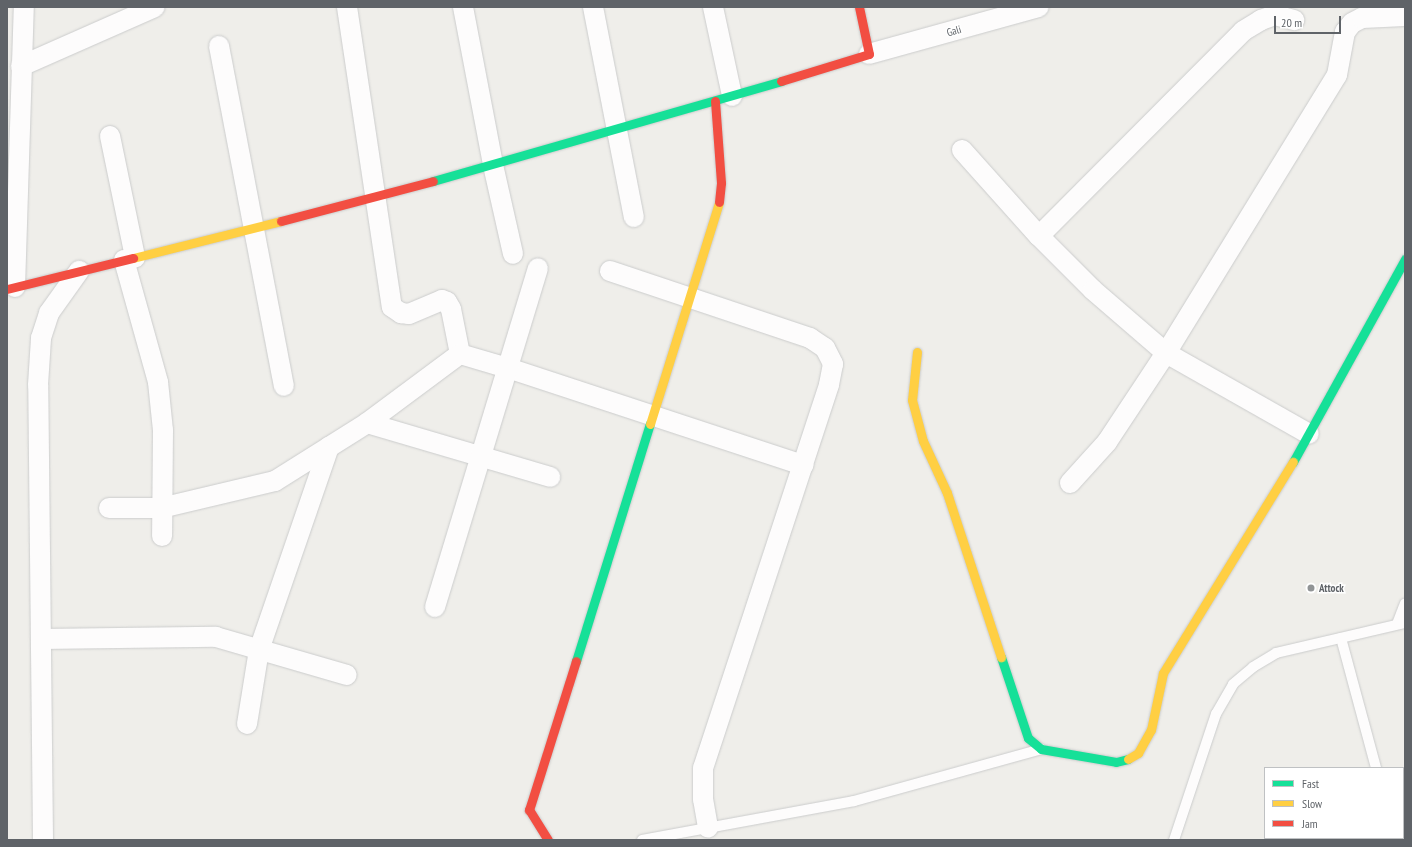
<!DOCTYPE html>
<html>
<head>
<meta charset="utf-8">
<style>
  body { margin:0 }
  #map { position:relative; width:1412px; height:847px; overflow:hidden; background:#efeeea; font-family:"PT Sans Narrow",sans-serif }
  div>[style] { position:absolute }
  .roads { filter:drop-shadow(0 0 1px #cbcccc) drop-shadow(0 0 1px #cbcccc) }
  .lane>* { height:10px; margin:-5px; padding:0 5px; transform-origin:5px; border-radius:5px; background:#fdfcfc }
  .street>* { height:20px; margin:-10px; padding:0 10px; transform-origin:10px; border-radius:10px; background:#fdfcfc }
  .fast>* { height:9px; margin:-4.5px; padding:0 4.5px; transform-origin:4.5px; border-radius:4.5px; background:#16e098 }
  .slow>* { height:9px; margin:-4.5px; padding:0 4.5px; transform-origin:4.5px; border-radius:4.5px; background:#ffcf43 }
  .jam>* { height:9px; margin:-4.5px; padding:0 4.5px; transform-origin:4.5px; border-radius:4.5px; background:#f24e42 }
  .dots>* { width:11px; height:11px; translate:-50% -50%; box-sizing:border-box; border:2px solid #fff; border-radius:50% }
  span { translate:-50% -50%; white-space:nowrap; text-align:center; line-height:1.15; -webkit-text-stroke:3px #fff; paint-order:stroke }
  .street-label { font-size:11px; color:#5f6368 }
  .poi-label { font-size:11px; color:#5f6368; font-weight:700 }
  .left { translate:0 -50%; text-align:left }
  .frame { position:absolute; inset:0; border:8px solid #5f6368; pointer-events:none }
  .legend { position:absolute; left:1264px; top:767px; width:140px; height:72px; box-sizing:border-box; background:#fff; border:1px solid #bfc1c3; margin:0; padding:5px 7px; list-style:none; font-size:12px; color:#5f6368 }
  .legend li { display:flex; align-items:center; gap:8px; height:20px }
  .legend b { width:20px; border:1px solid #bfc1c3 }
  .scale { position:absolute; left:1274px; top:16px; width:67px; height:18px; box-sizing:border-box; border:2px solid #5f6368; border-top:0; padding-left:5px; font-size:12px; line-height:14px; white-space:nowrap; color:#5f6368; -webkit-text-stroke:3px #fff; paint-order:stroke }
</style>
</head>
<body>
<div id="map">
  <div class="roads">
    <div class="lane">
      <i style="left:1397px;top:624px;width:22px;rotate:-69deg"></i>
      <i style="left:1341px;top:638px;width:135px;rotate:74.9deg"></i>
      <i style="left:642px;top:840px;width:216px;rotate:-10.4deg"></i>
      <i style="left:854px;top:801px;width:194px;rotate:-15.5deg"></i>
      <i style="left:1174px;top:840px;width:133px;rotate:-71.6deg"></i>
      <i style="left:1216px;top:714px;width:34px;rotate:-60deg"></i>
      <i style="left:1233px;top:684px;width:26px;rotate:-40deg"></i>
      <i style="left:1253px;top:667px;width:27px;rotate:-31deg"></i>
      <i style="left:1276px;top:653px;width:132px;rotate:-13.1deg"></i>
    </div>
    <div class="street">
      <i style="left:347px;top:7px;width:303px;rotate:81.5deg"></i>
      <i style="left:392px;top:307px;width:11px;rotate:34deg"></i>
      <i style="left:401px;top:313px;width:8px;rotate:7deg"></i>
      <i style="left:409px;top:314px;width:36px;rotate:-23deg"></i>
      <i style="left:442px;top:300px;width:5px;rotate:22deg"></i>
      <i style="left:447px;top:302px;width:8px;rotate:60deg"></i>
      <i style="left:451px;top:309px;width:46px;rotate:78.7deg"></i>
      <i style="left:463px;top:7px;width:161px;rotate:79.2deg"></i>
      <i style="left:493px;top:165px;width:91px;rotate:77.3deg"></i>
      <i style="left:593px;top:7px;width:214px;rotate:79deg"></i>
      <i style="left:713px;top:7px;width:91px;rotate:77.9deg"></i>
      <i style="left:219px;top:46px;width:346px;rotate:79.2deg"></i>
      <i style="left:869px;top:54px;width:176px;rotate:-15.5deg"></i>
      <i style="left:21px;top:66px;width:146px;rotate:-23.8deg"></i>
      <i style="left:110px;top:136px;width:124px;rotate:78.3deg"></i>
      <i style="left:962px;top:150px;width:115px;rotate:48.2deg"></i>
      <i style="left:1039px;top:236px;width:76px;rotate:45deg"></i>
      <i style="left:1093px;top:290px;width:96px;rotate:40.8deg"></i>
      <i style="left:1166px;top:353px;width:164px;rotate:29.5deg"></i>
      <i style="left:1039px;top:236px;width:289px;rotate:-45.1deg"></i>
      <i style="left:1243px;top:31px;width:21px;rotate:-31deg"></i>
      <i style="left:1261px;top:20px;width:15px;rotate:-20deg"></i>
      <i style="left:1275px;top:15px;width:20px;rotate:15deg"></i>
      <i style="left:124px;top:260px;width:127px;rotate:74.4deg"></i>
      <i style="left:158px;top:382px;width:48px;rotate:84.1deg"></i>
      <i style="left:163px;top:430px;width:106px;rotate:90.5deg"></i>
      <i style="left:610px;top:271px;width:211px;rotate:18.5deg"></i>
      <i style="left:810px;top:338px;width:18px;rotate:34deg"></i>
      <i style="left:825px;top:348px;width:18px;rotate:63deg"></i>
      <i style="left:833px;top:364px;width:21px;rotate:101deg"></i>
      <i style="left:829px;top:385px;width:403px;rotate:108.2deg"></i>
      <i style="left:703px;top:768px;width:31px;rotate:90deg"></i>
      <i style="left:703px;top:799px;width:29px;rotate:80deg"></i>
      <i style="left:15px;top:287px;width:280px;rotate:-88.2deg"></i>
      <i style="left:367px;top:423px;width:191px;rotate:16.4deg"></i>
      <i style="left:1070px;top:483px;width:55px;rotate:-47.9deg"></i>
      <i style="left:1107px;top:442px;width:107px;rotate:-56.5deg"></i>
      <i style="left:1166px;top:353px;width:326px;rotate:-58.4deg"></i>
      <i style="left:1337px;top:75px;width:44px;rotate:-79.5deg"></i>
      <i style="left:1345px;top:32px;width:11px;rotate:-52deg"></i>
      <i style="left:1352px;top:23px;width:11px;rotate:-27deg"></i>
      <i style="left:1362px;top:18px;width:43px;rotate:-2.7deg"></i>
      <i style="left:109px;top:508px;width:52px"></i>
      <i style="left:161px;top:508px;width:117px;rotate:-13.3deg"></i>
      <i style="left:275px;top:481px;width:109px;rotate:-32.2deg"></i>
      <i style="left:367px;top:423px;width:116px;rotate:-36.6deg"></i>
      <i style="left:460px;top:354px;width:50px;rotate:16.3deg"></i>
      <i style="left:508px;top:368px;width:311px;rotate:18.2deg"></i>
      <i style="left:435px;top:607px;width:354px;rotate:-73.1deg"></i>
      <i style="left:41px;top:639px;width:175px;rotate:-0.7deg"></i>
      <i style="left:216px;top:637px;width:136px;rotate:16.2deg"></i>
      <i style="left:247px;top:724px;width:75px;rotate:-80.8deg"></i>
      <i style="left:259px;top:650px;width:215px;rotate:-71deg"></i>
      <i style="left:43px;top:840px;width:455px;rotate:-90.6deg"></i>
      <i style="left:38px;top:385px;width:47px;rotate:-86.3deg"></i>
      <i style="left:41px;top:338px;width:26px;rotate:-72deg"></i>
      <i style="left:49px;top:313px;width:52px;rotate:-54.5deg"></i>
    </div>
    <div class="fast">
      <i style="left:433px;top:181px;width:362px;rotate:-16deg"></i>
      <i style="left:1293px;top:462px;width:232px;rotate:-61.1deg"></i>
      <i style="left:1001px;top:657px;width:85px;rotate:71.6deg"></i>
      <i style="left:1028px;top:738px;width:17px;rotate:40deg"></i>
      <i style="left:1041px;top:749px;width:76px;rotate:9.8deg"></i>
      <i style="left:1116px;top:762px;width:12px;rotate:-14deg"></i>
      <i style="left:576px;top:661px;width:248px;rotate:-72.7deg"></i>
      <i style="left:1322px;top:840px;width:11px;rotate:-10deg"></i>
    </div>
    <div class="slow">
      <i style="left:133px;top:258px;width:153px;rotate:-14deg"></i>
      <i style="left:917px;top:352px;width:48px;rotate:95.9deg"></i>
      <i style="left:912px;top:400px;width:42px;rotate:75deg"></i>
      <i style="left:923px;top:441px;width:57px;rotate:65.2deg"></i>
      <i style="left:947px;top:493px;width:173px;rotate:71.8deg"></i>
      <i style="left:650px;top:424px;width:232px;rotate:-72.7deg"></i>
      <i style="left:1128px;top:759px;width:12px;rotate:-31deg"></i>
      <i style="left:1138px;top:753px;width:26px;rotate:-61deg"></i>
      <i style="left:1151px;top:730px;width:58px;rotate:-78.1deg"></i>
      <i style="left:1163px;top:673px;width:248px;rotate:-58.4deg"></i>
      <i style="left:1403px;top:825px;width:2px;rotate:-27deg"></i>
    </div>
    <div class="jam">
      <i style="left:781px;top:81px;width:92px;rotate:-17.1deg"></i>
      <i style="left:869px;top:54px;width:48px;rotate:-102deg"></i>
      <i style="left:715px;top:101px;width:82px;rotate:85.8deg"></i>
      <i style="left:721px;top:183px;width:19px;rotate:96deg"></i>
      <i style="left:281px;top:221px;width:157px;rotate:-14.7deg"></i>
      <i style="left:7px;top:289px;width:130px;rotate:-13.8deg"></i>
      <i style="left:548px;top:840px;width:36px;rotate:-122deg"></i>
      <i style="left:529px;top:810px;width:156px;rotate:-72.5deg"></i>
    </div>
  </div>
  <div class="dots">
    <i style="left:1311px;top:588px;background:#919496"></i>
  </div>
  <div class="street-label">
    <span style="left:954px;top:31px;rotate:-16deg">Gali</span>
  </div>
  <div class="poi-label">
    <span class="left" style="left:1319px;top:588px">Attock</span>
  </div>
  <div class="frame"></div>
  <ul class="legend">
  <li><b style="height:5px;background:#16e098"></b>Fast</li>
  <li><b style="height:5px;background:#ffcf43"></b>Slow</li>
  <li><b style="height:5px;background:#f24e42"></b>Jam</li>
  </ul>
  <div class="scale">20 m</div>
</div>
</body>
</html>
